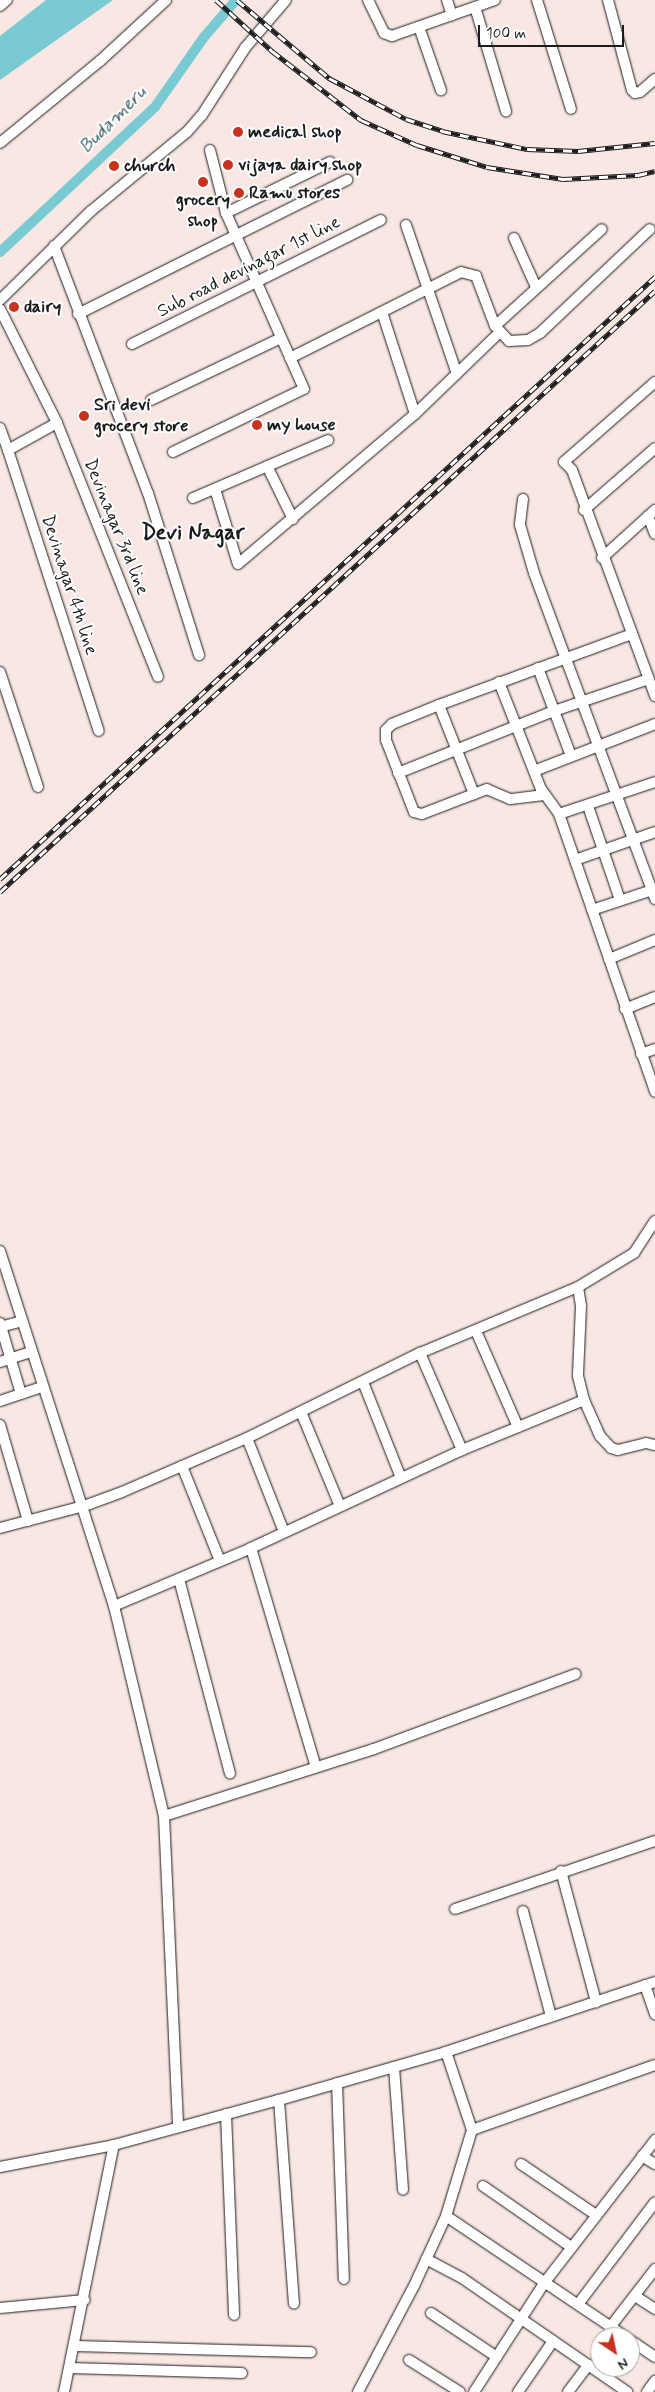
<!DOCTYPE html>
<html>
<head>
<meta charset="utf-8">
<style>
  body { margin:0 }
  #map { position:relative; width:655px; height:2392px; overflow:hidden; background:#f9e7e3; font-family:Mynerve,sans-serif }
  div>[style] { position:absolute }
  .water>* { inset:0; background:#79cad2 }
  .canal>* { height:10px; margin:-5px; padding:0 5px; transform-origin:5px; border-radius:5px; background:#79cad2 }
  .roads { filter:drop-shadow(0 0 1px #1c1c1c) drop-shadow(0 0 1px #1c1c1c) }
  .minor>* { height:10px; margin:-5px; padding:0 5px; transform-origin:5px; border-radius:5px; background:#fff }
  .rail>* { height:5px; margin-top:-2.5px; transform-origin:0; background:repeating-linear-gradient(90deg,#fff 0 9px,#1c1c1c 0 18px); box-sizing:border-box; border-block:1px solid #1c1c1c }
  .dots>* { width:14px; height:14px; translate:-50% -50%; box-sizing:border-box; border:2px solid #fff; border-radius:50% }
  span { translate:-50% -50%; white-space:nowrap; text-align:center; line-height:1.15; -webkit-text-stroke:4px #fff; paint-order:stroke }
  .poi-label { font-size:18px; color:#1c1c1c; font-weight:700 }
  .left { translate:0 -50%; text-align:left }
  .street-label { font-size:18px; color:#1c1c1c }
  .water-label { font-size:19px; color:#416265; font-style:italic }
  .district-label { font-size:22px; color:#1c1c1c; font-weight:700 }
  .north { position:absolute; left:590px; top:2327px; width:50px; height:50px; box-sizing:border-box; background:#fff; border:1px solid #a4a4a4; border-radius:50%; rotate:146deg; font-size:14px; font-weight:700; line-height:20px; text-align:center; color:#1c1c1c }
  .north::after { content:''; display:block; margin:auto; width:18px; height:22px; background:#c8321e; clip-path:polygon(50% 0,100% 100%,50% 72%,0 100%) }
  .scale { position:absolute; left:478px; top:25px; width:146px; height:22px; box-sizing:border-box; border:2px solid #1c1c1c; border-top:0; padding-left:6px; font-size:15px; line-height:18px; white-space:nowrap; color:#1c1c1c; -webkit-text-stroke:4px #fff; paint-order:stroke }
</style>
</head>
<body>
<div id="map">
  <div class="water">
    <i style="clip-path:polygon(46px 0,113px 0,0 80px,0 36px)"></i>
  </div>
  <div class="canal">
    <i style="left:0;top:252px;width:212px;rotate:-43.1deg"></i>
    <i style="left:155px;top:107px;width:85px;rotate:-55deg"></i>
    <i style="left:204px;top:37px;width:49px;rotate:-49.1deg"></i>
  </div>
  <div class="roads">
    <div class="minor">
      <i style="left:368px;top:0;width:37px;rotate:64deg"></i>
      <i style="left:384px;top:33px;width:9px;rotate:21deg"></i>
      <i style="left:392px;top:36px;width:109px;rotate:-19.3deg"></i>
      <i style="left:447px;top:0;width:16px;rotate:72deg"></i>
      <i style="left:537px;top:0;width:114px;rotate:72.7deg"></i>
      <i style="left:608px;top:0;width:93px;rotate:75.1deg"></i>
      <i style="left:632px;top:90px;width:4px;rotate:45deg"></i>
      <i style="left:635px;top:93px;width:5px;rotate:-11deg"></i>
      <i style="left:640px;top:92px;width:20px;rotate:-41deg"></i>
      <i style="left:0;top:6px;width:9px;rotate:-41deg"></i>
      <i style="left:475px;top:7px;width:109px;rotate:73.4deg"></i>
      <i style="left:419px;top:27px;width:67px;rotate:70.8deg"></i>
      <i style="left:0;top:143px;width:129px;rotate:-39.4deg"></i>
      <i style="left:100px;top:61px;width:90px;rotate:-42.7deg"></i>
      <i style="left:226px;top:213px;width:116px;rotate:-26.1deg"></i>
      <i style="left:406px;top:225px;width:157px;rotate:71.1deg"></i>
      <i style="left:514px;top:238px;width:54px;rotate:65.8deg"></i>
      <i style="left:54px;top:246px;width:264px;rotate:69.2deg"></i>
      <i style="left:148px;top:493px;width:170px;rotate:72.5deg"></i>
      <i style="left:0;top:300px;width:127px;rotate:-44.4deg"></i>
      <i style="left:91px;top:211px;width:124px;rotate:-39.5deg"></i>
      <i style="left:187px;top:132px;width:23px;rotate:-49deg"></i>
      <i style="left:202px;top:115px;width:80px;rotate:-57.3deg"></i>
      <i style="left:245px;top:48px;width:63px;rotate:-49.5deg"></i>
      <i style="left:0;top:309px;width:127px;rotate:63.4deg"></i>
      <i style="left:57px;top:423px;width:273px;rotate:68.3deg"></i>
      <i style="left:382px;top:312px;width:107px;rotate:72.1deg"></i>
      <i style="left:78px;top:314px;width:301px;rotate:-26.5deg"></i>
      <i style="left:496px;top:327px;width:19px;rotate:47deg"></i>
      <i style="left:509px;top:341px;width:19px;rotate:-3deg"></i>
      <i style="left:528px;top:340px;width:14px;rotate:-30deg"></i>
      <i style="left:540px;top:333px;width:151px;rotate:-43.4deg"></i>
      <i style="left:132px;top:344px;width:278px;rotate:-26.5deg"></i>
      <i style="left:290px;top:358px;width:191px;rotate:-26.7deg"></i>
      <i style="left:461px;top:272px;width:16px;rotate:15deg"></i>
      <i style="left:476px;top:276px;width:53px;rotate:69.2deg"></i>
      <i style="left:495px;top:326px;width:144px;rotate:-42.2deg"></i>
      <i style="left:655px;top:382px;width:121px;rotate:138.7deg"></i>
      <i style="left:564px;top:462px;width:11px;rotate:45deg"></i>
      <i style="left:572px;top:470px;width:241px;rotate:69.8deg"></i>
      <i style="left:151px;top:400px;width:144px;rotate:-25.5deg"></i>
      <i style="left:0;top:428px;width:23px;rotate:70deg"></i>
      <i style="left:8px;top:450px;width:56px;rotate:-28.9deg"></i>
      <i style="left:8px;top:450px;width:295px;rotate:72.1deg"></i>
      <i style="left:173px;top:452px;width:145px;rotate:-25.7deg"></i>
      <i style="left:304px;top:389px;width:193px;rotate:-113.9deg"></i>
      <i style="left:226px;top:213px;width:65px;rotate:-104.3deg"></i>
      <i style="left:267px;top:466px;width:59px;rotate:63.9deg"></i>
      <i style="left:215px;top:489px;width:78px;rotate:73deg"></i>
      <i style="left:238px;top:564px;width:232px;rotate:-40.3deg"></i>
      <i style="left:415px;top:414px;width:117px;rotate:-44deg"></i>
      <i style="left:193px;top:498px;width:147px;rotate:-23.2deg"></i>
      <i style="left:523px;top:499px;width:26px;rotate:97deg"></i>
      <i style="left:520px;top:525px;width:50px;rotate:73.7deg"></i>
      <i style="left:534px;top:573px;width:348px;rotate:69.6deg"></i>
      <i style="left:584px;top:510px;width:94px;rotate:-41.1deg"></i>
      <i style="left:648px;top:516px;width:19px;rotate:69deg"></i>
      <i style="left:602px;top:558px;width:72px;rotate:-42.2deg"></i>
      <i style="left:538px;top:668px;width:94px;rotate:69.4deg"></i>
      <i style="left:0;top:672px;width:121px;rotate:71.7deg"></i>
      <i style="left:499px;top:682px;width:115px;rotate:68.6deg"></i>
      <i style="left:541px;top:789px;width:31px;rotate:54deg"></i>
      <i style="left:559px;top:814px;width:294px;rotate:70.9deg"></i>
      <i style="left:439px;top:705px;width:96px;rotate:68.5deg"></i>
      <i style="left:534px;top:771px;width:130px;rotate:-21.2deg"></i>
      <i style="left:398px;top:773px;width:168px;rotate:-21.7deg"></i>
      <i style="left:554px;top:711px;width:100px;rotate:-18.6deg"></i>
      <i style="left:544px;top:795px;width:34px;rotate:173deg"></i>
      <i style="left:510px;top:799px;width:25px;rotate:-157deg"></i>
      <i style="left:487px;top:789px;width:70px;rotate:159deg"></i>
      <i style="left:422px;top:814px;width:8px;rotate:-166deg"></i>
      <i style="left:414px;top:812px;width:77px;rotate:-111.3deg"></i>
      <i style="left:386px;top:740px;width:10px;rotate:-90deg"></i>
      <i style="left:386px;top:730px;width:8px;rotate:-45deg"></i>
      <i style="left:392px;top:724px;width:51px;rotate:-22deg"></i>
      <i style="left:439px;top:705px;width:206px;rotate:-20.2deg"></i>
      <i style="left:588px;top:806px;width:99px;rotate:71.2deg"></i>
      <i style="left:559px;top:814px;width:101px;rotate:-18.4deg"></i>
      <i style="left:575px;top:860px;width:85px;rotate:-19.3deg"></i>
      <i style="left:592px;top:910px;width:66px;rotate:-18.4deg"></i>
      <i style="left:609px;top:959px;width:50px;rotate:-22.4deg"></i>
      <i style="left:625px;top:1009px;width:32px;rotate:-22deg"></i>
      <i style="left:641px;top:1054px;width:15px;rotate:-20deg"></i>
      <i style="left:0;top:1251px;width:373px;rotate:72.2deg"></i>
      <i style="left:114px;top:1606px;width:216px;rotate:76.6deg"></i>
      <i style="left:164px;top:1816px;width:311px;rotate:87.4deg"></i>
      <i style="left:578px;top:1287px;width:19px;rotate:81deg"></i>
      <i style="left:581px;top:1306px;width:70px;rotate:92.5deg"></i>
      <i style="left:578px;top:1376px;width:25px;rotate:76deg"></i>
      <i style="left:584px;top:1400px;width:39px;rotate:66deg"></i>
      <i style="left:600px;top:1436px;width:16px;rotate:47deg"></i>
      <i style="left:611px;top:1448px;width:7px;rotate:16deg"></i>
      <i style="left:618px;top:1450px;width:29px;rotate:-14deg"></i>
      <i style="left:646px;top:1443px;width:9px;rotate:13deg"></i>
      <i style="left:0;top:1323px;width:74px;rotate:73.5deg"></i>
      <i style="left:0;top:1327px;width:23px;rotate:-15deg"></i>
      <i style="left:476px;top:1331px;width:105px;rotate:66.4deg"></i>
      <i style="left:420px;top:1353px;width:106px;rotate:66.6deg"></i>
      <i style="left:0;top:1362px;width:33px;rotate:-18deg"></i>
      <i style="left:363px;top:1382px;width:103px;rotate:68.4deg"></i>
      <i style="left:0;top:1401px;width:44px;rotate:-18.4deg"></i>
      <i style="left:301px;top:1412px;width:102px;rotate:67.5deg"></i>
      <i style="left:0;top:1425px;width:100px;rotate:73.7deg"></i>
      <i style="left:247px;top:1438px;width:101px;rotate:68.5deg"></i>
      <i style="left:182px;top:1466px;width:102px;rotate:68.2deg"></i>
      <i style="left:0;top:1528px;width:87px;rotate:-14.7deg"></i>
      <i style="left:84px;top:1506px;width:40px;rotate:-20.2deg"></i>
      <i style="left:122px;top:1492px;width:136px;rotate:-23.4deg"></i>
      <i style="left:247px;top:1438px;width:193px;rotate:-26.2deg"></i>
      <i style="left:420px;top:1353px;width:171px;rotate:-22.7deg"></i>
      <i style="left:578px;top:1287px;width:66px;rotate:-31.3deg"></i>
      <i style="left:634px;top:1253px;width:38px;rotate:-57deg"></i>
      <i style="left:251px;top:1548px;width:228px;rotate:73.5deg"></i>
      <i style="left:179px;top:1579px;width:201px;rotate:75.3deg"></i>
      <i style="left:114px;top:1606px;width:149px;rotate:-22.9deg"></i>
      <i style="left:251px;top:1548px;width:233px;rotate:-24.9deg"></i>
      <i style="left:462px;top:1450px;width:132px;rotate:-22.3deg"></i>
      <i style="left:164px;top:1816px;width:220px;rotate:-17.7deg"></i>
      <i style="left:374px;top:1749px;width:215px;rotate:-20.4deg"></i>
      <i style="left:561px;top:1871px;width:136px;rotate:75deg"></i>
      <i style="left:455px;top:1909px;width:211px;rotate:-18.8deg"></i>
      <i style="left:523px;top:1911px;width:109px;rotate:75.1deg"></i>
      <i style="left:645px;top:1985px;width:31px;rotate:71deg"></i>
      <i style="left:394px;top:2067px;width:123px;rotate:85.8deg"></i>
      <i style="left:337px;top:2083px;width:196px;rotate:88deg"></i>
      <i style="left:279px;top:2100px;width:204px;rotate:85.8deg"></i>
      <i style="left:226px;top:2114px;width:201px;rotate:87.7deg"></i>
      <i style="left:472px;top:2130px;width:194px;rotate:-19.6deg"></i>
      <i style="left:642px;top:2156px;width:15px;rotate:32deg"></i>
      <i style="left:521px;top:2164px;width:91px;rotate:34.2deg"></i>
      <i style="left:0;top:2167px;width:116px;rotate:-10.9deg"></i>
      <i style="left:114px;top:2145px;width:171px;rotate:-15.3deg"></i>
      <i style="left:279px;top:2100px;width:174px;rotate:-16deg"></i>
      <i style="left:446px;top:2052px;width:220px;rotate:-18.5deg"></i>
      <i style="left:483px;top:2186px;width:107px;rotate:34.7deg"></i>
      <i style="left:446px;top:2216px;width:217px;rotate:33.9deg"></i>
      <i style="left:426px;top:2259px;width:41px;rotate:27.8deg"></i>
      <i style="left:462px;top:2278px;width:201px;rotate:34.6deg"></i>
      <i style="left:635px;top:2296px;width:24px;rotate:33deg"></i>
      <i style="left:579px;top:2303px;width:126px;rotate:-53deg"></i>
      <i style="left:0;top:2308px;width:85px;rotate:-5.4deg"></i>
      <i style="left:431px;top:2313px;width:79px;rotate:33.7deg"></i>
      <i style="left:611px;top:2326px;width:72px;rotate:-52.3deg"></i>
      <i style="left:630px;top:2340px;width:30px;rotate:34deg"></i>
      <i style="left:75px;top:2346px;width:236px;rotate:1.5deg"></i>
      <i style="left:409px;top:2360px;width:60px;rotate:32.1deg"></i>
      <i style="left:70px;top:2368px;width:172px;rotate:1.7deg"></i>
      <i style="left:64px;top:2392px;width:252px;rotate:-78.6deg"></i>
      <i style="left:358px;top:2392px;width:120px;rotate:-62.2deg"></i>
      <i style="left:414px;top:2286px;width:77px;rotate:-65.4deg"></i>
      <i style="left:446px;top:2216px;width:90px;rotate:-73.2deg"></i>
      <i style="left:472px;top:2130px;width:82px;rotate:-108.4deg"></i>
      <i style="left:474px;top:2392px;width:131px;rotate:-57.2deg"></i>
      <i style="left:545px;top:2282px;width:180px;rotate:-52.2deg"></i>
      <i style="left:518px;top:2392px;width:62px;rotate:-55.5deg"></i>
      <i style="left:568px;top:2392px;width:34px;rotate:-53deg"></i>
      <i style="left:647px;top:2392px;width:14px;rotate:-54deg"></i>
    </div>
  </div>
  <div class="rail">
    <i style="left:216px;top:0;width:76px;rotate:42.3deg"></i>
    <i style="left:272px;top:51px;width:113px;rotate:37.8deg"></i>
    <i style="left:361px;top:120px;width:61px;rotate:24.1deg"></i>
    <i style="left:417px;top:145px;width:73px;rotate:17.4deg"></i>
    <i style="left:487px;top:167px;width:77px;rotate:9deg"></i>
    <i style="left:563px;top:179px;width:75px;rotate:-3.1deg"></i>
    <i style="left:638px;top:175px;width:17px;rotate:-13deg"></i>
    <i style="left:237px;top:0;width:121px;rotate:40.3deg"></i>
    <i style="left:329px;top:78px;width:87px;rotate:28deg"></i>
    <i style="left:406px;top:119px;width:38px;rotate:18deg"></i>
    <i style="left:442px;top:131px;width:87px;rotate:12deg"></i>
    <i style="left:527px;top:149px;width:51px;rotate:2.2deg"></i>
    <i style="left:578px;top:151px;width:77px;rotate:-5.9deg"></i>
    <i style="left:0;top:879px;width:890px;rotate:-42.59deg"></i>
    <i style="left:0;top:892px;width:889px;rotate:-42.54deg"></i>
  </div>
  <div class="dots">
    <i style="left:238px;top:132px;background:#c8321e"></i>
    <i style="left:228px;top:165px;background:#c8321e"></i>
    <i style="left:114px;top:166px;background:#c8321e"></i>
    <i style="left:203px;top:182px;background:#c8321e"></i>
    <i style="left:239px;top:193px;background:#c8321e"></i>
    <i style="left:14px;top:307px;background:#c8321e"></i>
    <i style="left:84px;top:416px;background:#c8321e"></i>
    <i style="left:257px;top:425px;background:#c8321e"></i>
  </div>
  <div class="poi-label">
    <span class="left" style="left:248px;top:132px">medical shop</span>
    <span class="left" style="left:238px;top:165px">vijaya dairy shop</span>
    <span class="left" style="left:124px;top:166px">church</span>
    <span class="left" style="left:249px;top:193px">Ramu stores</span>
    <span style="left:203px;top:211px">grocery<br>shop</span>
    <span class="left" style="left:24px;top:307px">dairy</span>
    <span class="left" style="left:94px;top:416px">Sri devi<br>grocery store</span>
    <span class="left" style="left:267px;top:425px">my house</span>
  </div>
  <div class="street-label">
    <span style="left:249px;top:267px;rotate:-27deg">Sub road devinagar 1st line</span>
    <span style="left:116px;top:527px;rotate:68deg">Devinagar 3rd line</span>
    <span style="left:69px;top:585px;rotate:72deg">Devinagar 4th line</span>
  </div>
  <div class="water-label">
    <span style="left:113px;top:120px;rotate:-45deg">Budameru</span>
  </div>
  <div class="district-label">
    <span style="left:193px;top:534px">Devi Nagar</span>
  </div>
  <div class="north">N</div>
  <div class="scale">100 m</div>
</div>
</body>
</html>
